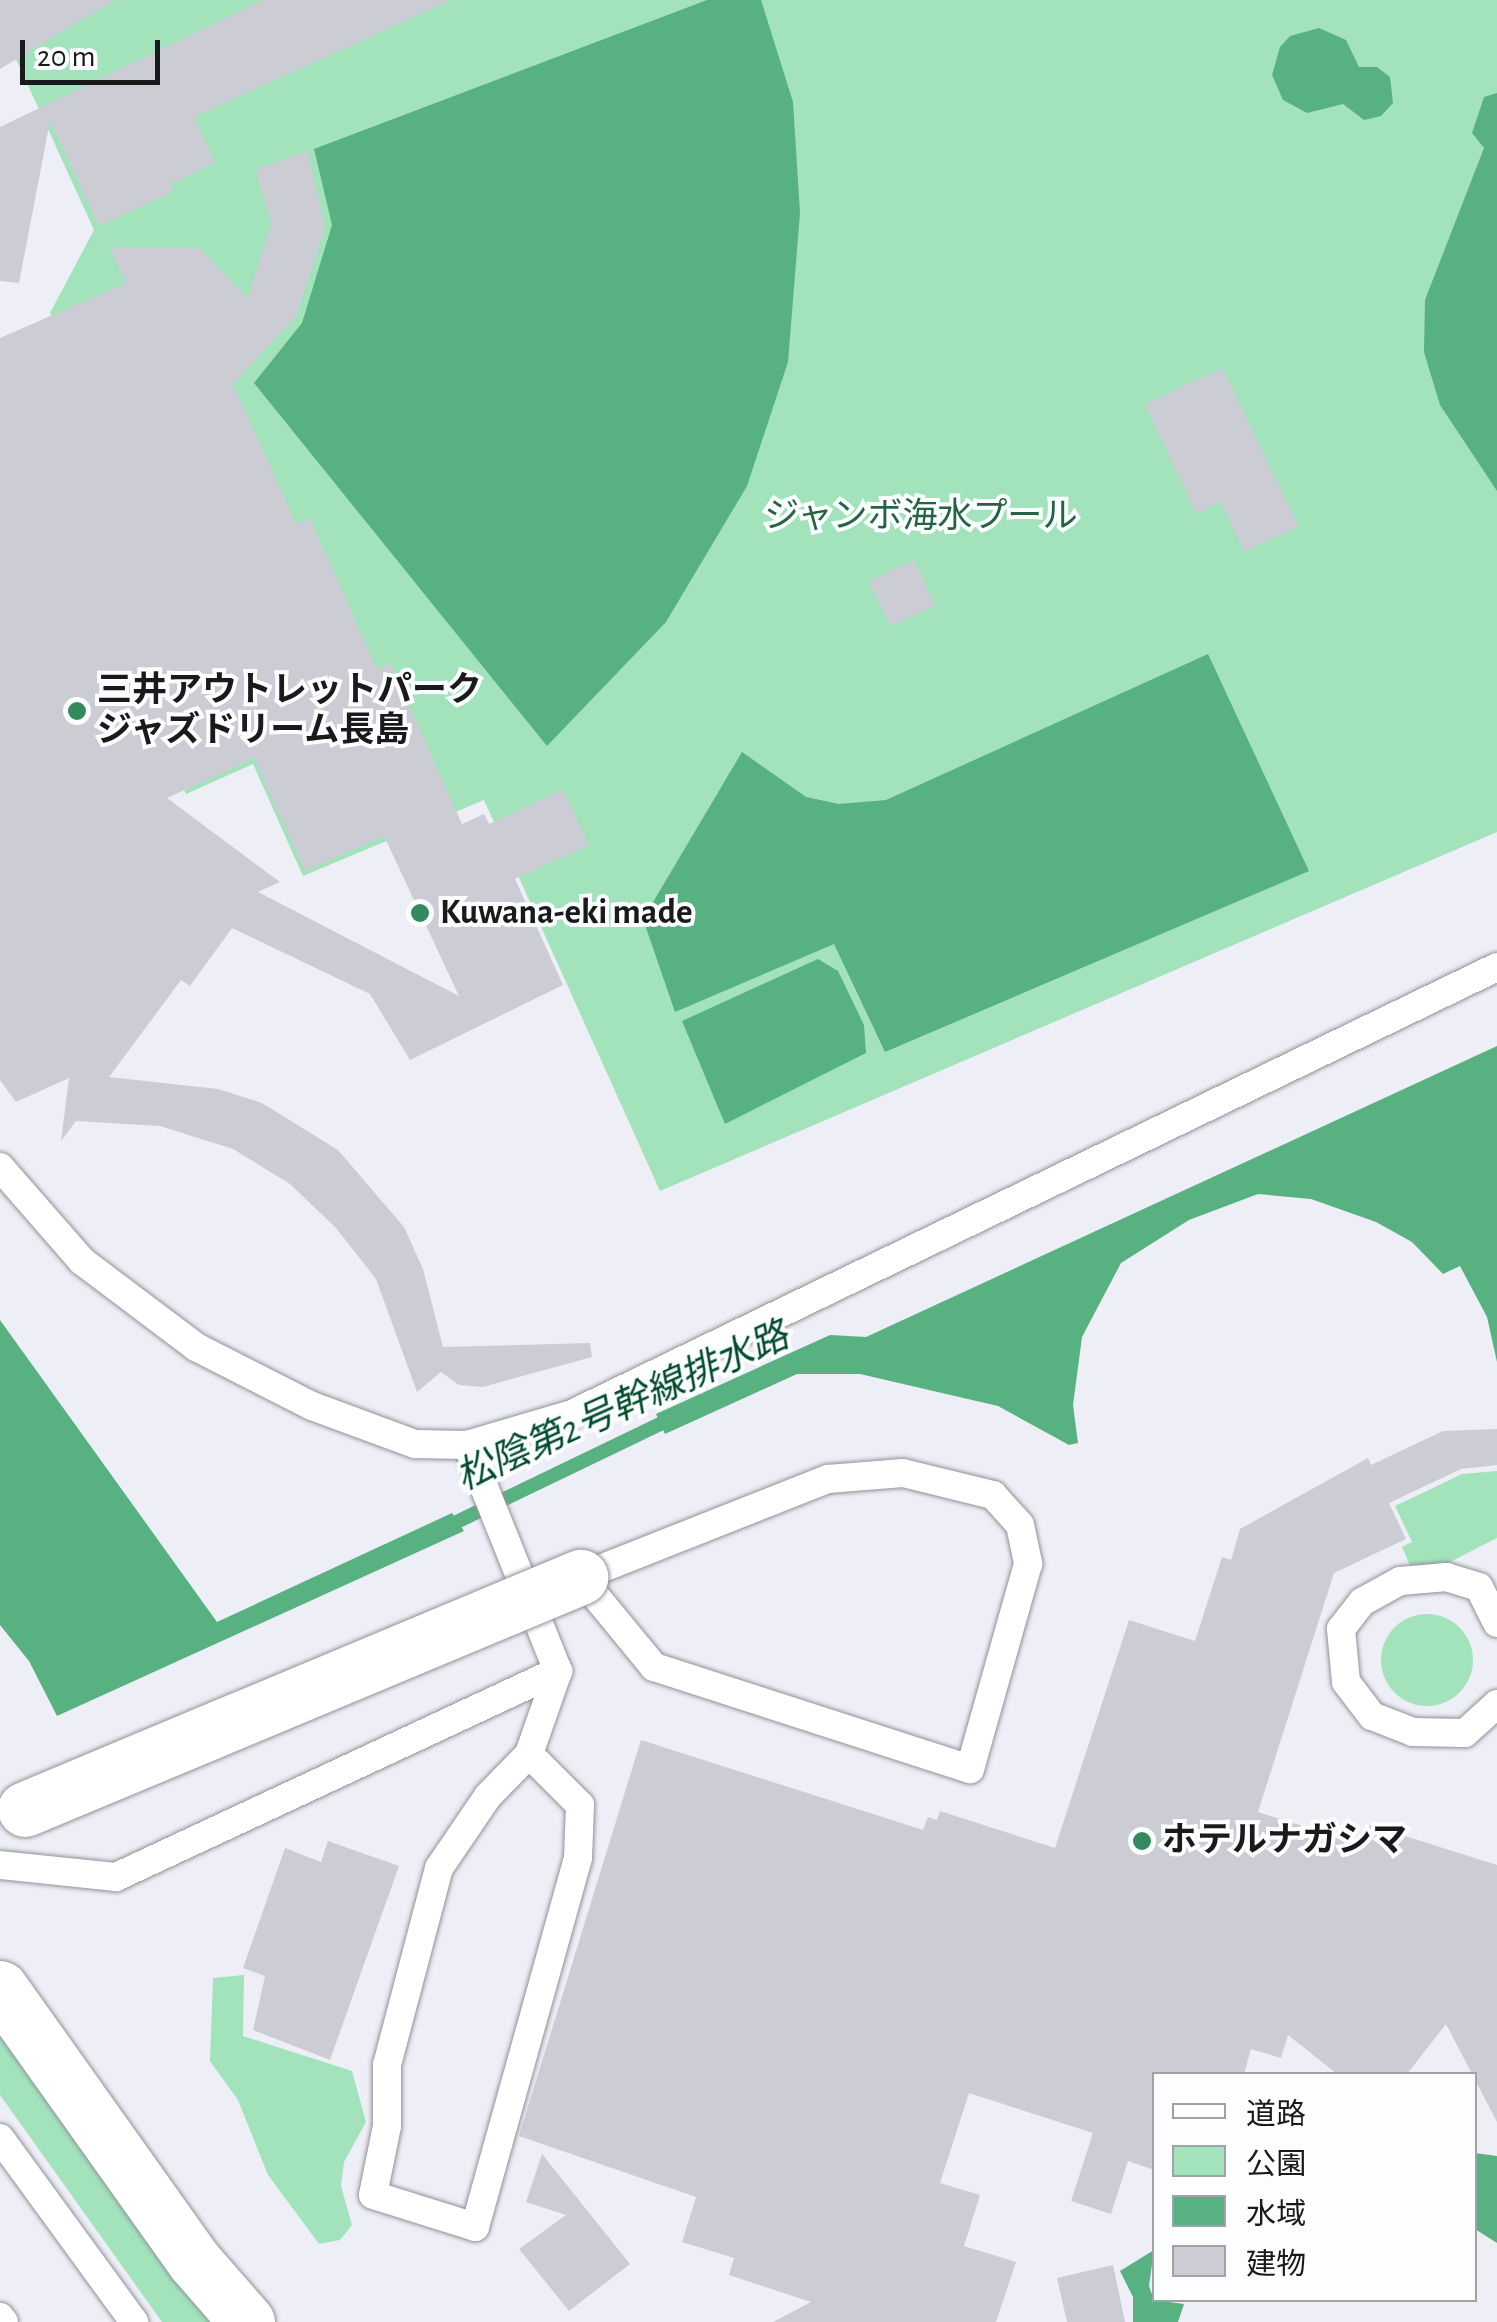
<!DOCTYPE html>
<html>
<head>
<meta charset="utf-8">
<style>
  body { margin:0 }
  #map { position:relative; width:1497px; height:2322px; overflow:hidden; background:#eeeff6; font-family:"Alegreya Sans","Noto Sans JP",sans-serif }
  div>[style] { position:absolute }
  .green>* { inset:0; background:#a2e3bc }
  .round { border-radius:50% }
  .water>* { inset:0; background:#57b180 }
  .stream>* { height:14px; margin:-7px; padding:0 7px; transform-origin:7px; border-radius:7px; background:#57b180 }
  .building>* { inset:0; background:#cccdd4 }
  .roads { filter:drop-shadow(0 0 2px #919299) drop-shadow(0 0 2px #919299) }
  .service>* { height:28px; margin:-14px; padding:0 14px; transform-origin:14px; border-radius:14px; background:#fff }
  .tertiary>* { height:55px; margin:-27.5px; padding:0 27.5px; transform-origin:27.5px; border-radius:27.5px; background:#fff }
  .bridges { filter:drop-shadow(0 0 2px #919299) drop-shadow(0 0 2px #919299) }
  .tertiary-bridge>* { height:55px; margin:-27.5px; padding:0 27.5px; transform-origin:27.5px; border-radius:27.5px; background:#fff }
  .dots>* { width:28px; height:28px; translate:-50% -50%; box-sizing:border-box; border:5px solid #fcfdfe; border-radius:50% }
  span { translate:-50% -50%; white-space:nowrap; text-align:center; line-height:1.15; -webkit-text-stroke:8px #fcfdfe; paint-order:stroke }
  .park-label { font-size:35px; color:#236443 }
  .poi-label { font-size:35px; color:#191a1c; font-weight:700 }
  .left { translate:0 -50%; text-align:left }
  .water-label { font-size:38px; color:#014c2d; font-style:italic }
  .legend { position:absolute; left:1152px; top:2072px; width:325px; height:230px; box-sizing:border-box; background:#fcfdfe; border:2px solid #a1a2a4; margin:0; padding:12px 18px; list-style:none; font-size:30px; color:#191a1c }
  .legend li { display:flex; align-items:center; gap:20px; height:50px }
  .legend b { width:50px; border:2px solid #a1a2a4 }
  .scale { position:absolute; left:20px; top:40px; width:140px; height:45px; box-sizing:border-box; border:5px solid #191a1c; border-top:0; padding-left:12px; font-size:30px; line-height:35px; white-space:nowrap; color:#191a1c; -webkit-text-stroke:8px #fcfdfe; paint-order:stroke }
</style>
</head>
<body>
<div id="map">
  <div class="green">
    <i style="clip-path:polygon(0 0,1497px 0,1497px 832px,660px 1191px,484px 800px,303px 876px,253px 764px,186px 794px,149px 714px,63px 341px,50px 313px,94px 230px,0 24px)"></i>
    <i style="clip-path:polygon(1497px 1471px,1497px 1538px,1448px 1563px,1410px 1566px,1402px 1547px,1412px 1542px,1395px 1506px,1462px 1474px)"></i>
    <i class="round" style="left:1381px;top:1614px;width:92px;height:92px"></i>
    <i style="clip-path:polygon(244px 1975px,243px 2036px,352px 2071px,366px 2122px,344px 2162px,341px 2186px,352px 2225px,340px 2240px,319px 2244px,268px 2175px,238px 2100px,210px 2061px,213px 1978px)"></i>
    <i style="clip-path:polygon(0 2010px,229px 2322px,162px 2322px,0 2095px)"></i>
  </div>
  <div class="water">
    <i style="clip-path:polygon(707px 0,761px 0,793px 102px,800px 213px,788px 362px,747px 486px,666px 622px,547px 746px,254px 383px,302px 323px,332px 225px,314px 149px)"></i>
    <i style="clip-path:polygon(1319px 28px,1346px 40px,1359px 67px,1377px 67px,1390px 77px,1393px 103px,1381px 116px,1364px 120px,1343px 104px,1307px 113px,1283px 100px,1272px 75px,1280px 47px,1290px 36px)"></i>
    <i style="clip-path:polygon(1497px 93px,1497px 491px,1440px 405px,1424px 352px,1425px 300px,1484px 148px,1472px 133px,1484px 97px)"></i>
    <i style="clip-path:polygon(1208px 654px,1309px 871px,885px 1052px,834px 944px,675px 1012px,643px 919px,742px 752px,806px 797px,839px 804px,886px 800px)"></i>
    <i style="clip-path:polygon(818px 959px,838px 971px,864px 1025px,866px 1053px,725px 1124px,682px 1021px)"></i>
    <i style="clip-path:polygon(1497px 1046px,1497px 1362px,1487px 1317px,1460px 1266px,1443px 1274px,1412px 1242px,1376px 1222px,1311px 1199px,1258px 1194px,1189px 1220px,1121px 1263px,1082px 1337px,1073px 1405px,1078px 1443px,1069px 1445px,998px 1406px,860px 1374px,797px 1374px,665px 1434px,656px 1414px,830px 1335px,866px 1337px)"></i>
    <i style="clip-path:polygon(0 1320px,217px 1622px,452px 1513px,464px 1531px,57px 1716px,29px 1661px,0 1625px)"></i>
    <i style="clip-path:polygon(1475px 2153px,1497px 2156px,1497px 2243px,1475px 2229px)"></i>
    <i style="clip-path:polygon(1154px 2250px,1149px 2286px,1154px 2300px,1184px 2304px,1178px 2322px,1133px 2322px,1133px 2297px,1120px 2271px)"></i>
  </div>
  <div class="stream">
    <i style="left:442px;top:1529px;width:259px;rotate:-25.7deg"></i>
  </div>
  <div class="building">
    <i style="clip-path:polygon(0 0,115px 0,0 69px)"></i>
    <i style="clip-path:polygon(263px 0,451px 0,194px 117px,215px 163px,170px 184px,174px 191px,99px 226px,50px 121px,19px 283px,0 281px,0 127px)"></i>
    <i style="clip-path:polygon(evenodd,307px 151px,325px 227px,296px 316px,233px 384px,296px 524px,310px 519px,377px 669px,390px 663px,462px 824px,484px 814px,489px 824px,563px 790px,589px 845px,515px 879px,563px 985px,410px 1060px,370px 994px,232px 928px,190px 986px,181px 980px,109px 1077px,218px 1089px,262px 1103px,338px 1150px,404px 1227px,423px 1269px,443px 1347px,590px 1343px,592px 1357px,483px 1387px,459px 1385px,441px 1372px,417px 1392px,376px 1279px,336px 1228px,290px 1184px,233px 1149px,160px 1126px,76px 1121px,61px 1141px,69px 1078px,16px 1102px,0 1080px,0 338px,126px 283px,110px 248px,199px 248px,248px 298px,271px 224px,256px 169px,307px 151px,254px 758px,305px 871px,384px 836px,459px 996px,258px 892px,280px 882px,167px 798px,254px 758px)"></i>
    <i style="clip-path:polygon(1222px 368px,1299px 527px,1244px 551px,1221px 502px,1196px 514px,1145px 404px)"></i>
    <i style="clip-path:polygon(914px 560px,935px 606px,890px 626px,869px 581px)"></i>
    <i style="clip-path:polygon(1497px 1429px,1497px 1465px,1461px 1469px,1389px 1503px,1406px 1539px,1334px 1573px,1258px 1812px,1363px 1845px,1370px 1825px,1497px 1865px,1497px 2122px,1446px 2024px,1407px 2074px,1337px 2074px,1288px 2035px,1281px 2058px,1251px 2049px,1244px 2074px,1154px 2074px,1154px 2170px,1128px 2161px,1111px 2214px,1071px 2201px,1093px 2133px,969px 2093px,940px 2183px,980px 2195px,964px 2246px,1016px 2262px,996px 2322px,773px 2322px,811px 2302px,729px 2275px,734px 2258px,682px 2242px,696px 2197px,519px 2136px,641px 1740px,923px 1830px,928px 1817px,937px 1820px,940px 1811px,1055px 1848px,1129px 1620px,1195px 1641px,1222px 1557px,1231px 1560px,1240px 1529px,1368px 1458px,1371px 1465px,1443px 1431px)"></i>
    <i style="clip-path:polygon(328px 1841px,399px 1866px,330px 2060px,253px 2030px,265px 1976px,243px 1968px,285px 1848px,321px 1862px)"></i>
    <i style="clip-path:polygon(542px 2154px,630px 2264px,569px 2311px,519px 2249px,566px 2215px,526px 2202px)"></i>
    <i style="clip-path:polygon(1113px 2265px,1125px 2322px,1067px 2322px,1057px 2278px)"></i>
  </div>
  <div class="roads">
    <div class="service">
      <i style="left:0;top:1167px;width:125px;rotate:48.9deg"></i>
      <i style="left:82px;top:1261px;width:143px;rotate:37deg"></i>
      <i style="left:196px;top:1347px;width:130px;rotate:27deg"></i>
      <i style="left:312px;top:1406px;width:110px;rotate:20.3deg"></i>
      <i style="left:415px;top:1444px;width:52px;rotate:1.1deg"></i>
      <i style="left:467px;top:1445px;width:109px;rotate:-16.4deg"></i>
      <i style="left:572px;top:1414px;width:1027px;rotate:-25.79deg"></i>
      <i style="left:903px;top:1473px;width:93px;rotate:13.7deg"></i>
      <i style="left:993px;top:1495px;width:40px;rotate:48deg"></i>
      <i style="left:1020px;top:1525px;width:40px;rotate:78deg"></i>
      <i style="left:1028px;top:1564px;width:213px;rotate:105.8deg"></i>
      <i style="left:970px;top:1769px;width:332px;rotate:-162.1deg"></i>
      <i style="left:654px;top:1667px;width:117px;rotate:-129.4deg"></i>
      <i style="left:580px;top:1577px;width:267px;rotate:-21.6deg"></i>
      <i style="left:828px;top:1479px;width:75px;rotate:-4.6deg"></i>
      <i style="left:1497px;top:1623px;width:40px;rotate:-116.6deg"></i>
      <i style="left:1479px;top:1587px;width:34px;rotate:-163deg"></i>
      <i style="left:1447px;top:1577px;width:47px;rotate:175.1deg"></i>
      <i style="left:1400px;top:1581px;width:43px;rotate:151.1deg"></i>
      <i style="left:1362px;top:1602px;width:34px;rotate:128deg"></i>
      <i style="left:1341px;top:1629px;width:53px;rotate:84.6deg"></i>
      <i style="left:1346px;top:1682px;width:43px;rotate:52.6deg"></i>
      <i style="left:1372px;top:1716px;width:44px;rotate:21.3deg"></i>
      <i style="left:1413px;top:1732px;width:52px;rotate:1.1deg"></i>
      <i style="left:1465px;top:1733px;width:43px;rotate:-42.2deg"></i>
      <i style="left:529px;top:1754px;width:59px;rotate:134.3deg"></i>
      <i style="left:488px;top:1796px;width:87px;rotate:124.2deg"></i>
      <i style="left:439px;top:1868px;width:204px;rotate:104.8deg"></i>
      <i style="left:387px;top:2065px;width:61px;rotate:90deg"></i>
      <i style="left:387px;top:2126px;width:70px;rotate:101.5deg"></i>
      <i style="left:373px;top:2195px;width:107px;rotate:17.4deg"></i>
      <i style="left:475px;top:2227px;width:383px;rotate:-74.4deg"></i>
      <i style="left:578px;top:1858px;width:53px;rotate:-87.8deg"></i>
      <i style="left:580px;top:1805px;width:72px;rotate:-135deg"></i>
      <i style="left:529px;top:1754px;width:88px;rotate:-70.7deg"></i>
      <i style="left:0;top:1865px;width:117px;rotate:5.9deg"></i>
      <i style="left:116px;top:1877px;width:488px;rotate:-25deg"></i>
      <i style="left:558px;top:1671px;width:244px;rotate:-111.9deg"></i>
      <i style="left:0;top:2138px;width:228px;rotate:53.9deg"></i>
      <i style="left:0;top:2317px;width:6px;rotate:51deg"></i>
    </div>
    <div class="tertiary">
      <i style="left:0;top:1988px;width:335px;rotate:54.6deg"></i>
      <i style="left:194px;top:2261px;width:81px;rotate:49deg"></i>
    </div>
  </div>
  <div class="bridges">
    <div class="tertiary-bridge">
      <i style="left:25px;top:1809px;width:602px;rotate:-22.69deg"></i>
    </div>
  </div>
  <div class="dots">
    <i style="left:77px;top:711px;background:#348a5e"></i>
    <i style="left:420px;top:913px;background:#348a5e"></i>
    <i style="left:1142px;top:1841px;background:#348a5e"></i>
  </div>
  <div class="park-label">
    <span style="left:921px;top:517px">ジャンボ海水プール</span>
  </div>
  <div class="poi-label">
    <span class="left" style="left:97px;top:711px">三井アウトレットパーク<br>ジャズドリーム長島</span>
    <span class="left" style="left:440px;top:913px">Kuwana-eki made</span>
    <span class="left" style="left:1162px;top:1841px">ホテルナガシマ</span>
  </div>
  <div class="water-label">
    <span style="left:623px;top:1408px;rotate:-24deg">松陰第2号幹線排水路</span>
  </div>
  <ul class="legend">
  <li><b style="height:12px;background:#fff"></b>道路</li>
  <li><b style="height:28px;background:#a2e3bc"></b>公園</li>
  <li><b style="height:28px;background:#57b180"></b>水域</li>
  <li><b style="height:28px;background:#cccdd4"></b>建物</li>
  </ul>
  <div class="scale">20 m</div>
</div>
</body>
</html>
